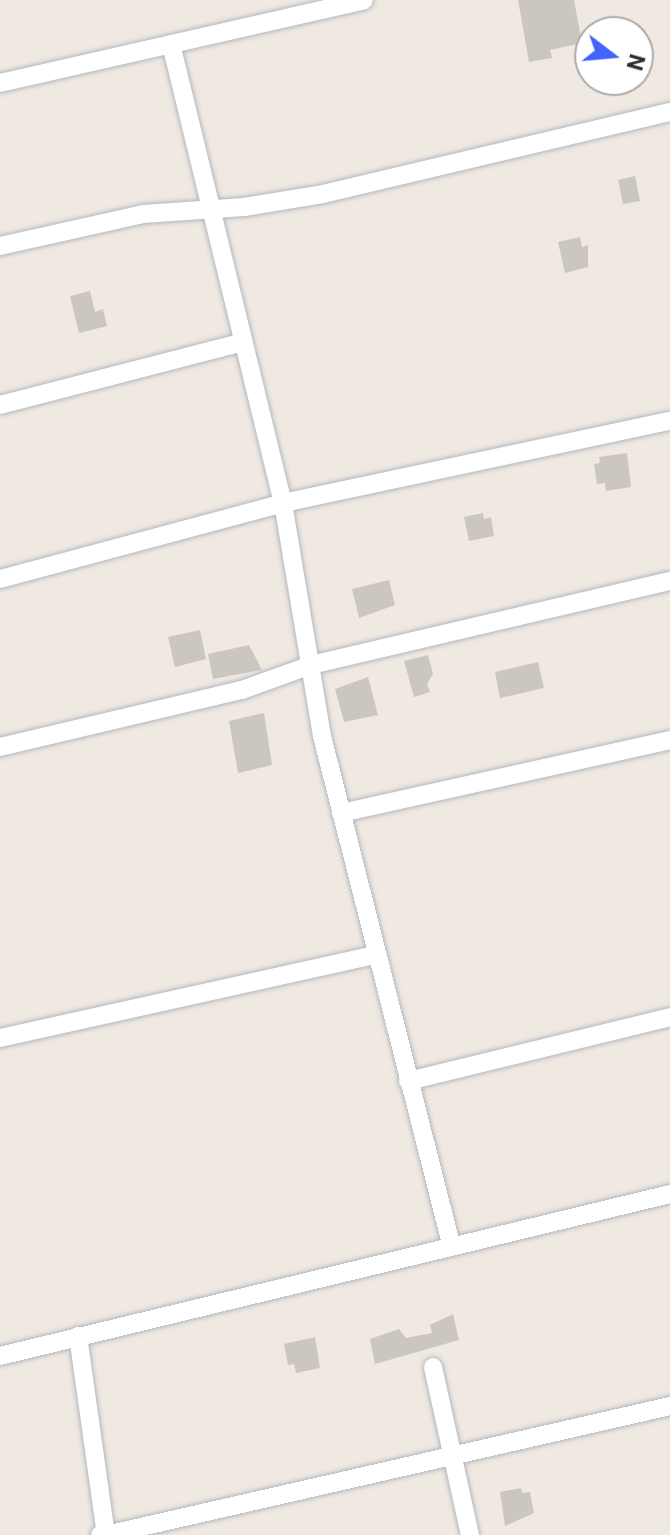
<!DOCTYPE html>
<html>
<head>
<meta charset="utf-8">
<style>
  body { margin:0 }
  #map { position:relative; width:670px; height:1535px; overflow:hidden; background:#efe9e1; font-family:Roboto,sans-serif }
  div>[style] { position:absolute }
  .building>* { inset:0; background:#cbc7bf }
  .roads { filter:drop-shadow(0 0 2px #b4b7c1) drop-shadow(0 0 2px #b4b7c1) }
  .minor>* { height:18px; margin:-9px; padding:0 9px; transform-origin:9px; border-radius:9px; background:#fff }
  span { translate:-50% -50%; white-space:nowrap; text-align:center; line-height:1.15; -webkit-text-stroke:6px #fff; paint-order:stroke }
  .north { position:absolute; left:574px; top:16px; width:80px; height:80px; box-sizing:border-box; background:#fff; border:2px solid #ababab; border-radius:50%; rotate:106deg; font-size:22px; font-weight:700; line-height:32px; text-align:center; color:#2e2e2e }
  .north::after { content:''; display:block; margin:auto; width:28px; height:36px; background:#4264fb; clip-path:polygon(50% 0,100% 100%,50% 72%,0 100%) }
</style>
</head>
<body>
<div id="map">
  <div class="building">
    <i style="clip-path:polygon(518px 0,574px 0,582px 43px,550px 50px,552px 58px,529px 62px)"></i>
    <i style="clip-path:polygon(635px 176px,640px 201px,623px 204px,618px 180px)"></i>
    <i style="clip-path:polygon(580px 237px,582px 247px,588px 245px,588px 267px,565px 273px,558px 242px)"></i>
    <i style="clip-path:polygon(90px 291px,95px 312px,103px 309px,107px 326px,79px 333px,70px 296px)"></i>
    <i style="clip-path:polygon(627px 453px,631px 487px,606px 491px,605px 483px,597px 484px,594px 464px,600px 463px,599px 457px)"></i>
    <i style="clip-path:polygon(483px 513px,484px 519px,491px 517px,494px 536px,469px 541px,464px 517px)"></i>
    <i style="clip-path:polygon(389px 580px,395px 605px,359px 618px,352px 589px)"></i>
    <i style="clip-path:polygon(200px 630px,206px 659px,175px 667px,168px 637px)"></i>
    <i style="clip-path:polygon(249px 645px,262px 670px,213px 679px,208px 654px)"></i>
    <i style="clip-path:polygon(428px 655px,433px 674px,427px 684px,430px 692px,414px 697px,404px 661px)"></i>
    <i style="clip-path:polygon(538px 662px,544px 688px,500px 698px,495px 672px)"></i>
    <i style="clip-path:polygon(368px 677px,378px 715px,344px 722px,335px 689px)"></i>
    <i style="clip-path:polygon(264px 713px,272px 765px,238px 773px,229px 721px)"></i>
    <i style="clip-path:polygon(453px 1314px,459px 1340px,375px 1364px,370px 1339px,399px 1329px,406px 1338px,432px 1333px,430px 1325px)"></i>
    <i style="clip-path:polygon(315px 1337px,320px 1368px,296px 1373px,294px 1364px,288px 1365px,284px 1344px)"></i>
    <i style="clip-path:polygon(521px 1488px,522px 1493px,530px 1492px,534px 1513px,505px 1526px,500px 1492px)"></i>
  </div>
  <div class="roads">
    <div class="minor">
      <i style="left:171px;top:44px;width:472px;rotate:76.3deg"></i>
      <i style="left:283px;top:503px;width:236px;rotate:80.5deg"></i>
      <i style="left:322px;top:736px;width:524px;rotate:75.75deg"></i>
      <i style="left:0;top:83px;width:373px;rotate:-12.8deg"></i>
      <i style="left:0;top:246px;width:147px;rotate:-12.6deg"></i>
      <i style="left:143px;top:214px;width:101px;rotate:-4deg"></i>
      <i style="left:244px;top:207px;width:80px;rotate:-9.3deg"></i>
      <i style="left:323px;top:194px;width:357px;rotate:-13.3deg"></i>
      <i style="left:0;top:405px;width:251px;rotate:-14.5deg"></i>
      <i style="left:0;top:579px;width:293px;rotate:-15deg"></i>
      <i style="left:283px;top:503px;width:396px;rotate:-12deg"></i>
      <i style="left:0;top:747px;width:249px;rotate:-13.3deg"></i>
      <i style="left:242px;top:690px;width:73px;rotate:-19.9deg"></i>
      <i style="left:311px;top:665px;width:369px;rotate:-13.2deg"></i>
      <i style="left:341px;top:813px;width:337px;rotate:-12.5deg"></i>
      <i style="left:0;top:1038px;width:384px;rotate:-12.5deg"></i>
      <i style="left:408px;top:1081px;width:270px;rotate:-13.7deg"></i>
      <i style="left:78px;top:1336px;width:200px;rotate:82deg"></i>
      <i style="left:106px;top:1534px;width:6px;rotate:171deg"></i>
      <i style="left:0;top:1356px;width:689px;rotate:-13.59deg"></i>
      <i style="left:433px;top:1367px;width:172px;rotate:77.6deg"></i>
      <i style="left:106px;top:1535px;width:579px;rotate:-12.88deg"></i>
    </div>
  </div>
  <div class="north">N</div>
</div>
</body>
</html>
